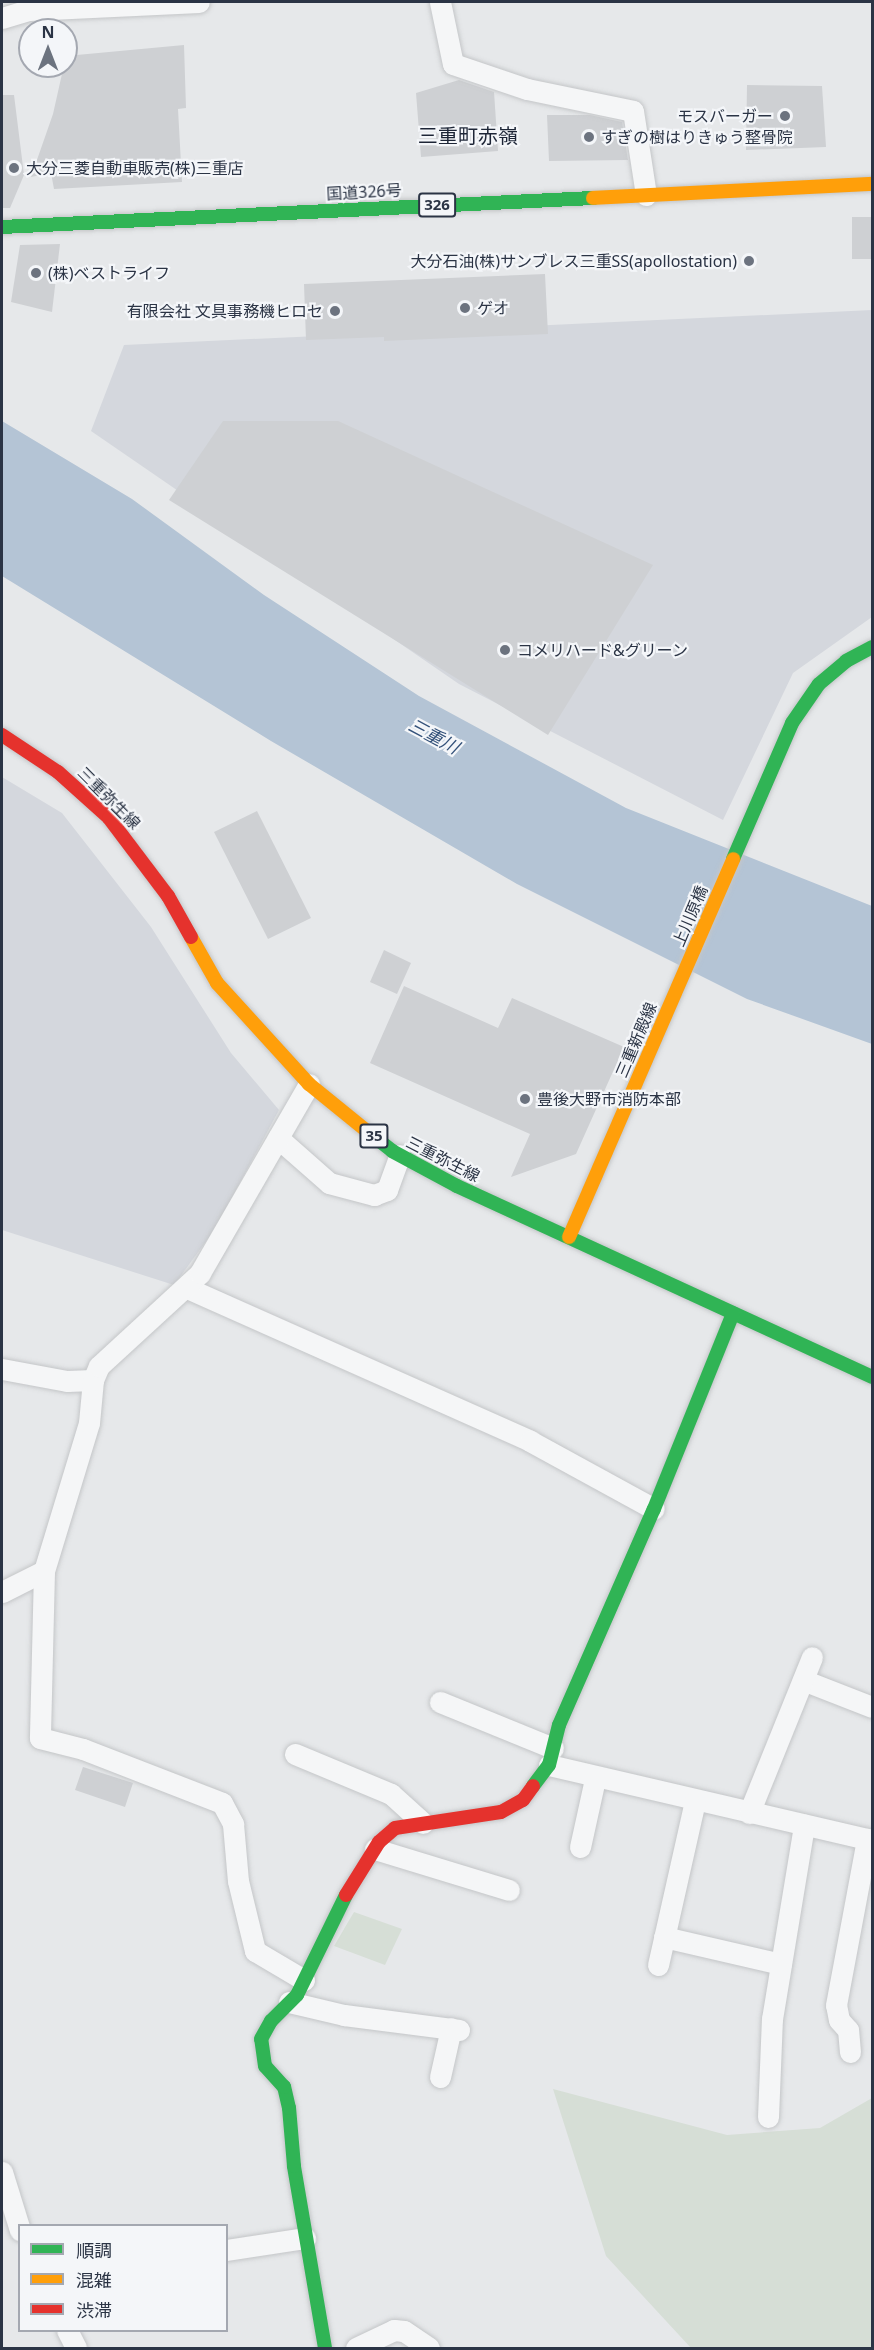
<!DOCTYPE html>
<html>
<head>
<meta charset="utf-8">
<style>
  body { margin:0 }
  #map { position:relative; width:874px; height:2350px; overflow:hidden; background:#e6e8ea; font-family:"Noto Sans","Noto Sans JP",sans-serif }
  div>[style] { position:absolute }
  .built>* { inset:0; background:#d4d7dd }
  .green>* { inset:0; background:#d6ded6 }
  .water>* { inset:0; background:#b4c4d5 }
  .building>* { inset:0; background:#ced0d3 }
  .roads { filter:drop-shadow(0 0 2px #c4c6c8) drop-shadow(0 0 2px #c4c6c8) }
  .street>* { height:21px; margin:-10.5px; padding:0 10.5px; transform-origin:10.5px; border-radius:10.5px; background:#f5f6f7 }
  .fast>* { height:14px; margin:-7px; padding:0 7px; transform-origin:7px; border-radius:7px; background:#30b455 }
  .slow>* { height:14px; margin:-7px; padding:0 7px; transform-origin:7px; border-radius:7px; background:#ff9f0a }
  .jam>* { height:14px; margin:-7px; padding:0 7px; transform-origin:7px; border-radius:7px; background:#e5322d }
  .dots>* { width:16px; height:16px; translate:-50% -50%; box-sizing:border-box; border:3px solid #f4f6f9; border-radius:50% }
  span { translate:-50% -50%; white-space:nowrap; text-align:center; line-height:1.15; -webkit-text-stroke:4.5px #f4f6f9; paint-order:stroke }
  .shield-label span { padding:2px 4px; background:#f4f6f9; border:2px solid; border-radius:4px; -webkit-text-stroke-width:0 }
  .shield-label { font-size:15px; color:#2b3445; font-weight:700 }
  .poi-label { font-size:16px; color:#2b3445 }
  .right { translate:-100% -50%; text-align:right }
  .left { translate:0 -50%; text-align:left }
  .street-label { font-size:16px; color:#2b3445 }
  .water-label { font-size:18px; color:#34527a; font-style:italic }
  .quarter-label { font-size:20px; color:#1d2536 }
  .frame { position:absolute; inset:0; border:3px solid #2b3445; pointer-events:none }
  .legend { position:absolute; left:18px; top:2224px; width:210px; height:108px; box-sizing:border-box; background:#f4f6f9; border:2px solid #a4a8b1; margin:0; padding:8px 10px; list-style:none; font-size:18px; color:#2b3445 }
  .legend li { display:flex; align-items:center; gap:12px; height:30px }
  .legend b { width:30px; border:2px solid #a4a8b1 }
  .north { position:absolute; left:18px; top:18px; width:60px; height:60px; box-sizing:border-box; background:#f4f6f9; border:2px solid #a4a8b1; border-radius:50%; rotate:0deg; font-size:16px; font-weight:700; line-height:24px; text-align:center; color:#2b3445 }
  .north::after { content:''; display:block; margin:auto; width:21px; height:27px; background:#6c737f; clip-path:polygon(50% 0,100% 100%,50% 72%,0 100%) }
</style>
</head>
<body>
<div id="map">
  <div class="built">
    <i style="clip-path:polygon(872px 310px,872px 617px,793px 673px,723px 820px,459px 684px,91px 431px,124px 345px)"></i>
    <i style="clip-path:polygon(2px 777px,62px 813px,151px 927px,231px 1053px,279px 1110px,215px 1229px,174px 1285px,2px 1230px)"></i>
  </div>
  <div class="green">
    <i style="clip-path:polygon(354px 1912px,402px 1929px,385px 1965px,334px 1946px)"></i>
    <i style="clip-path:polygon(553px 2089px,727px 2135px,820px 2128px,872px 2098px,872px 2348px,691px 2348px,606px 2256px)"></i>
  </div>
  <div class="water">
    <i style="clip-path:polygon(2px 421px,132px 499px,264px 595px,419px 696px,626px 808px,872px 906px,872px 1044px,747px 999px,517px 884px,271px 741px,2px 576px)"></i>
  </div>
  <div class="building">
    <i style="clip-path:polygon(184px 45px,186px 108px,178px 109px,182px 182px,54px 189px,51px 173px,31px 177px,53px 114px,66px 56px)"></i>
    <i style="clip-path:polygon(459px 80px,494px 92px,498px 151px,421px 157px,416px 93px)"></i>
    <i style="clip-path:polygon(747px 85px,822px 86px,826px 147px,746px 150px)"></i>
    <i style="clip-path:polygon(2px 95px,14px 95px,24px 175px,10px 208px,2px 208px)"></i>
    <i style="clip-path:polygon(547px 115px,590px 115px,622px 122px,628px 160px,549px 161px)"></i>
    <i style="clip-path:polygon(852px 217px,873px 217px,873px 259px,852px 259px)"></i>
    <i style="clip-path:polygon(60px 244px,52px 312px,11px 302px,20px 245px)"></i>
    <i style="clip-path:polygon(545px 274px,548px 334px,384px 341px,384px 337px,306px 340px,304px 284px)"></i>
    <i style="clip-path:polygon(223px 421px,338px 421px,653px 565px,548px 735px,169px 500px)"></i>
    <i style="clip-path:polygon(257px 811px,311px 918px,268px 939px,214px 832px)"></i>
    <i style="clip-path:polygon(384px 950px,411px 963px,397px 994px,370px 982px)"></i>
    <i style="clip-path:polygon(404px 986px,498px 1028px,512px 998px,624px 1047px,576px 1154px,511px 1177px,530px 1134px,370px 1063px)"></i>
    <i style="clip-path:polygon(83px 1767px,133px 1783px,125px 1807px,75px 1790px)"></i>
  </div>
  <div class="roads">
    <div class="street">
      <i style="left:440px;top:2px;width:63px;rotate:78.2deg"></i>
      <i style="left:453px;top:64px;width:78px;rotate:18.7deg"></i>
      <i style="left:527px;top:89px;width:108px;rotate:11.7deg"></i>
      <i style="left:633px;top:111px;width:85px;rotate:81.2deg"></i>
      <i style="left:2px;top:18px;width:27px;rotate:-17deg"></i>
      <i style="left:28px;top:10px;width:171px;rotate:-2.7deg"></i>
      <i style="left:278px;top:1138px;width:68px;rotate:41.4deg"></i>
      <i style="left:329px;top:1183px;width:47px;rotate:14.9deg"></i>
      <i style="left:374px;top:1195px;width:14px;rotate:-21deg"></i>
      <i style="left:387px;top:1190px;width:37px;rotate:-70deg"></i>
      <i style="left:187px;top:1288px;width:376px;rotate:24deg"></i>
      <i style="left:530px;top:1441px;width:141px;rotate:28.7deg"></i>
      <i style="left:2px;top:1369px;width:66px;rotate:10.5deg"></i>
      <i style="left:67px;top:1381px;width:26px;rotate:-2deg"></i>
      <i style="left:44px;top:1571px;width:167px;rotate:91.4deg"></i>
      <i style="left:40px;top:1738px;width:44px;rotate:14.3deg"></i>
      <i style="left:83px;top:1749px;width:149px;rotate:21.2deg"></i>
      <i style="left:222px;top:1803px;width:24px;rotate:62deg"></i>
      <i style="left:233px;top:1824px;width:57px;rotate:85deg"></i>
      <i style="left:238px;top:1881px;width:72px;rotate:76.3deg"></i>
      <i style="left:255px;top:1951px;width:57px;rotate:30.6deg"></i>
      <i style="left:2px;top:1592px;width:47px;rotate:-26.6deg"></i>
      <i style="left:44px;top:1571px;width:155px;rotate:-73.1deg"></i>
      <i style="left:89px;top:1423px;width:43px;rotate:-84.7deg"></i>
      <i style="left:93px;top:1380px;width:15px;rotate:-67deg"></i>
      <i style="left:99px;top:1366px;width:137px;rotate:-42.6deg"></i>
      <i style="left:200px;top:1273px;width:218px;rotate:-60deg"></i>
      <i style="left:803px;top:1680px;width:74px;rotate:21.4deg"></i>
      <i style="left:440px;top:1702px;width:122px;rotate:22.2deg"></i>
      <i style="left:295px;top:1754px;width:104px;rotate:22.6deg"></i>
      <i style="left:391px;top:1794px;width:43px;rotate:42.2deg"></i>
      <i style="left:549px;top:1765px;width:332px;rotate:13.1deg"></i>
      <i style="left:749px;top:1813px;width:168px;rotate:-68deg"></i>
      <i style="left:580px;top:1847px;width:70px;rotate:-77.6deg"></i>
      <i style="left:375px;top:1849px;width:140px;rotate:17deg"></i>
      <i style="left:664px;top:1937px;width:120px;rotate:13deg"></i>
      <i style="left:658px;top:1965px;width:168px;rotate:-77.3deg"></i>
      <i style="left:289px;top:2002px;width:57px;rotate:13.3deg"></i>
      <i style="left:344px;top:2015px;width:116px;rotate:7.4deg"></i>
      <i style="left:850px;top:2052px;width:22px;rotate:-95deg"></i>
      <i style="left:848px;top:2030px;width:13px;rotate:-132deg"></i>
      <i style="left:839px;top:2020px;width:15px;rotate:-101deg"></i>
      <i style="left:836px;top:2005px;width:169px;rotate:-79.4deg"></i>
      <i style="left:440px;top:2077px;width:50px;rotate:-77.3deg"></i>
      <i style="left:768px;top:2117px;width:98px;rotate:-87.7deg"></i>
      <i style="left:772px;top:2019px;width:197px;rotate:-80.6deg"></i>
      <i style="left:2px;top:2172px;width:61px;rotate:72.8deg"></i>
      <i style="left:226px;top:2250px;width:80px;rotate:-8.6deg"></i>
      <i style="left:67px;top:2330px;width:20px;rotate:63deg"></i>
      <i style="left:356px;top:2348px;width:42px;rotate:-25.3deg"></i>
      <i style="left:394px;top:2330px;width:10px;rotate:6deg"></i>
      <i style="left:404px;top:2331px;width:30px;rotate:34deg"></i>
    </div>
    <div class="fast">
      <i style="left:2px;top:227px;width:592px;rotate:-2.81deg"></i>
      <i style="left:733px;top:859px;width:148px;rotate:-66.5deg"></i>
      <i style="left:792px;top:723px;width:47px;rotate:-55.3deg"></i>
      <i style="left:819px;top:684px;width:35px;rotate:-40deg"></i>
      <i style="left:846px;top:661px;width:30px;rotate:-28deg"></i>
      <i style="left:368px;top:1132px;width:31px;rotate:38deg"></i>
      <i style="left:392px;top:1151px;width:74px;rotate:28.3deg"></i>
      <i style="left:457px;top:1186px;width:457px;rotate:24.7deg"></i>
      <i style="left:533px;top:1786px;width:26px;rotate:-53deg"></i>
      <i style="left:549px;top:1765px;width:41px;rotate:-76deg"></i>
      <i style="left:559px;top:1725px;width:236px;rotate:-66.3deg"></i>
      <i style="left:654px;top:1509px;width:211px;rotate:-68deg"></i>
      <i style="left:325px;top:2348px;width:185px;rotate:-99.7deg"></i>
      <i style="left:294px;top:2166px;width:58px;rotate:-94.9deg"></i>
      <i style="left:289px;top:2108px;width:22px;rotate:-103deg"></i>
      <i style="left:284px;top:2087px;width:28px;rotate:-132deg"></i>
      <i style="left:265px;top:2066px;width:27px;rotate:-98deg"></i>
      <i style="left:261px;top:2039px;width:21px;rotate:-61deg"></i>
      <i style="left:271px;top:2021px;width:37px;rotate:-45deg"></i>
      <i style="left:297px;top:1995px;width:111px;rotate:-63.9deg"></i>
    </div>
    <div class="slow">
      <i style="left:593px;top:198px;width:279px;rotate:-2.9deg"></i>
      <i style="left:191px;top:937px;width:53px;rotate:60.5deg"></i>
      <i style="left:217px;top:983px;width:137px;rotate:47.7deg"></i>
      <i style="left:309px;top:1084px;width:76px;rotate:39.1deg"></i>
      <i style="left:569px;top:1237px;width:412px;rotate:-66.5deg"></i>
    </div>
    <div class="jam">
      <i style="left:2px;top:735px;width:67px;rotate:33.5deg"></i>
      <i style="left:58px;top:772px;width:69px;rotate:42deg"></i>
      <i style="left:109px;top:818px;width:98px;rotate:52.9deg"></i>
      <i style="left:168px;top:896px;width:47px;rotate:60.7deg"></i>
      <i style="left:346px;top:1895px;width:62px;rotate:-58.1deg"></i>
      <i style="left:379px;top:1842px;width:21px;rotate:-41deg"></i>
      <i style="left:395px;top:1828px;width:107px;rotate:-8.6deg"></i>
      <i style="left:501px;top:1812px;width:25px;rotate:-29deg"></i>
      <i style="left:523px;top:1800px;width:17px;rotate:-54deg"></i>
    </div>
  </div>
  <div class="dots">
    <i style="left:785px;top:116px;background:#6c737f"></i>
    <i style="left:589px;top:137px;background:#6c737f"></i>
    <i style="left:14px;top:168px;background:#6c737f"></i>
    <i style="left:749px;top:261px;background:#6c737f"></i>
    <i style="left:36px;top:273px;background:#6c737f"></i>
    <i style="left:465px;top:308px;background:#6c737f"></i>
    <i style="left:335px;top:311px;background:#6c737f"></i>
    <i style="left:505px;top:650px;background:#6c737f"></i>
    <i style="left:525px;top:1099px;background:#6c737f"></i>
  </div>
  <div class="shield-label">
    <span style="left:437px;top:205px">326</span>
    <span style="left:374px;top:1136px">35</span>
  </div>
  <div class="poi-label">
    <span class="right" style="left:773px;top:116px">モスバーガー</span>
    <span class="left" style="left:601px;top:137px">すぎの樹はりきゅう整骨院</span>
    <span class="left" style="left:26px;top:168px">大分三菱自動車販売(株)三重店</span>
    <span class="right" style="left:737px;top:261px">大分石油(株)サンブレス三重SS(apollostation)</span>
    <span class="left" style="left:48px;top:273px">(株)ベストライフ</span>
    <span class="left" style="left:477px;top:308px">ゲオ</span>
    <span class="right" style="left:323px;top:311px">有限会社 文具事務機ヒロセ</span>
    <span class="left" style="left:517px;top:650px">コメリハード&amp;グリーン</span>
    <span class="left" style="left:537px;top:1099px">豊後大野市消防本部</span>
  </div>
  <div class="street-label">
    <span style="left:364px;top:192px;rotate:-3deg">国道326号</span>
    <span style="left:109px;top:798px;rotate:45deg">三重弥生線</span>
    <span style="left:690px;top:916px;rotate:-67deg">上川原橋</span>
    <span style="left:636px;top:1040px;rotate:-67deg">三重新殿線</span>
    <span style="left:443px;top:1159px;rotate:27deg">三重弥生線</span>
  </div>
  <div class="water-label">
    <span style="left:434px;top:736px;rotate:28deg">三重川</span>
  </div>
  <div class="quarter-label">
    <span style="left:468px;top:135px">三重町赤嶺</span>
  </div>
  <div class="frame"></div>
  <ul class="legend">
  <li><b style="height:8px;background:#30b455"></b>順調</li>
  <li><b style="height:8px;background:#ff9f0a"></b>混雑</li>
  <li><b style="height:8px;background:#e5322d"></b>渋滞</li>
  </ul>
  <div class="north">N</div>
</div>
</body>
</html>
